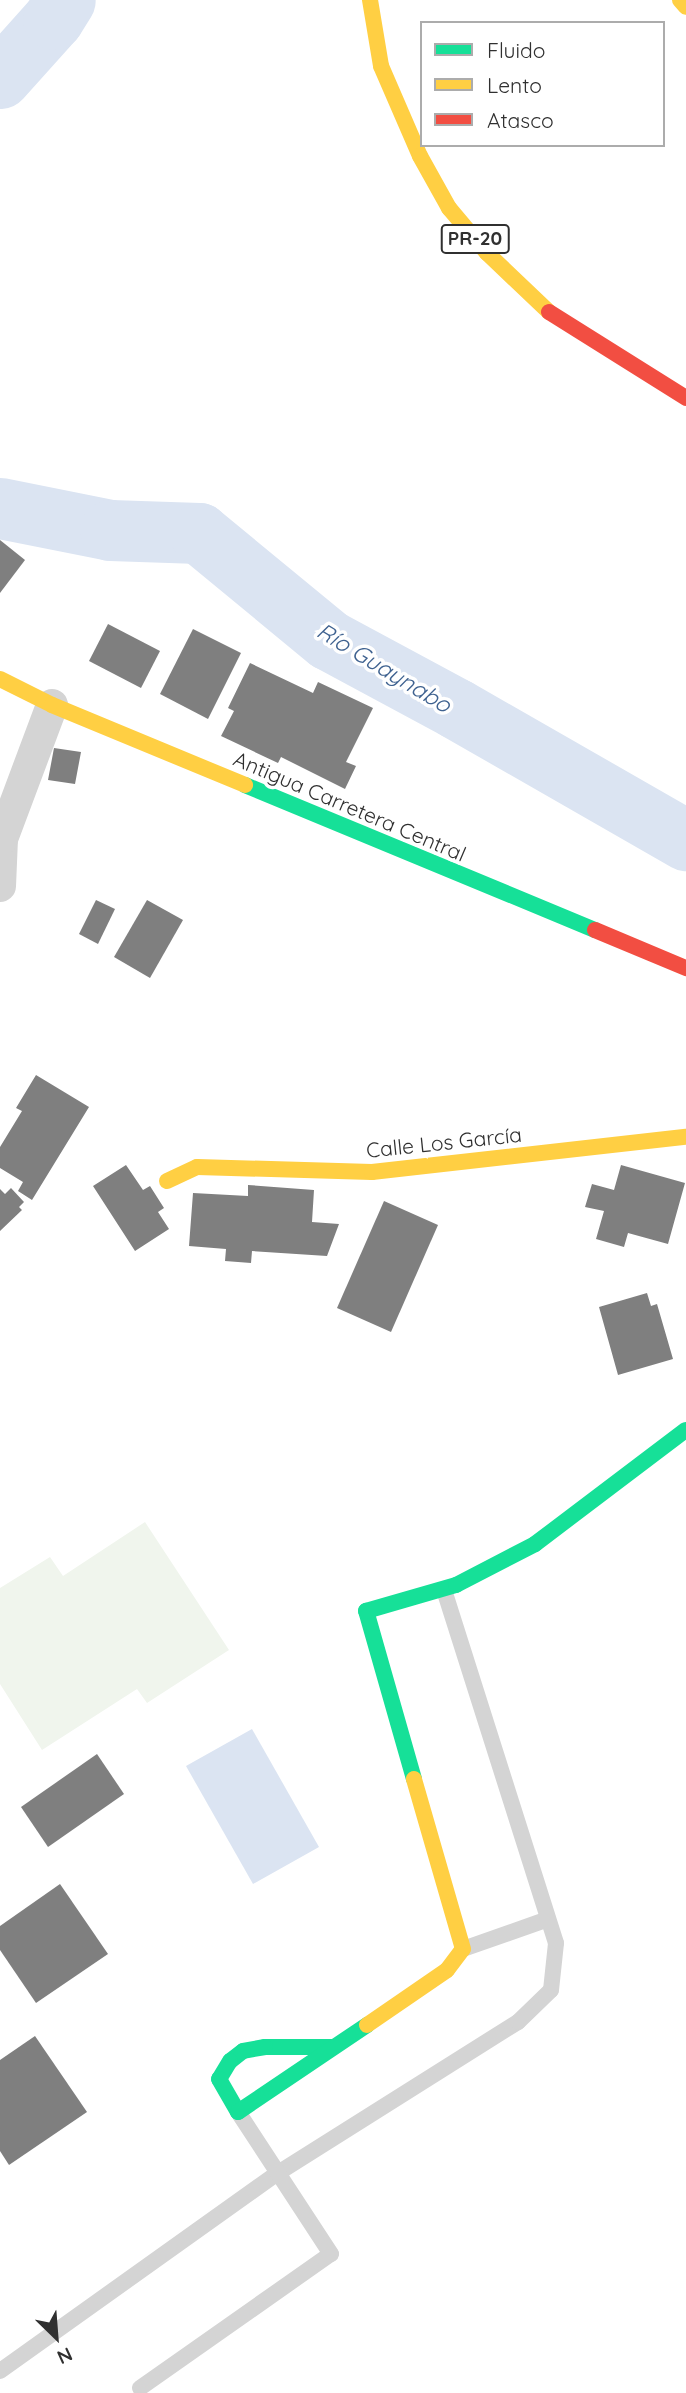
<!DOCTYPE html>
<html>
<head>
<meta charset="utf-8">
<style>
  body { margin:0 }
  #map { position:relative; width:686px; height:2393px; overflow:hidden; background:#fff; font-family:Quicksand,sans-serif }
  div>[style] { position:absolute }
  .green>* { inset:0; background:#f0f5ed }
  .water>* { inset:0; background:#dbe4f2 }
  .river>* { height:61px; margin:-30.5px; padding:0 30.5px; transform-origin:30.5px; border-radius:30.5px; background:#dbe4f2 }
  .building>* { inset:0; background:#7f7f7f }
  .lane>* { height:16px; margin:-8px; padding:0 8px; transform-origin:8px; border-radius:8px; background:#d4d4d4 }
  .street>* { height:32px; margin:-16px; padding:0 16px; transform-origin:16px; border-radius:16px; background:#d4d4d4 }
  .fast>* { height:16px; margin:-8px; padding:0 8px; transform-origin:8px; border-radius:8px; background:#16e098 }
  .slow>* { height:16px; margin:-8px; padding:0 8px; transform-origin:8px; border-radius:8px; background:#ffcf43 }
  .jam>* { height:16px; margin:-8px; padding:0 8px; transform-origin:8px; border-radius:8px; background:#f24e42 }
  span { translate:-50% -50%; white-space:nowrap; text-align:center; line-height:1.15; -webkit-text-stroke:7px #fff; paint-order:stroke }
  .shield-label span { padding:2px 5px; background:#fff; border:2px solid; border-radius:5px; -webkit-text-stroke-width:0 }
  .shield-label { font-size:19px; color:#303030; font-weight:700 }
  .street-label { font-size:21px; color:#303030 }
  .water-label { font-size:23px; color:#3f6290; font-style:italic }
  .legend { position:absolute; left:420px; top:21px; width:245px; height:126px; box-sizing:border-box; background:#fff; border:2px solid #acacac; margin:0; padding:9px 12px; list-style:none; font-size:21px; color:#303030 }
  .legend li { display:flex; align-items:center; gap:14px; height:35px }
  .legend b { width:35px; border:2px solid #acacac }
  .north { position:absolute; left:21px; top:2302px; width:70px; height:70px; -webkit-text-stroke:5px #fff; paint-order:stroke; rotate:155deg; font-size:19px; font-weight:700; line-height:28px; text-align:center; color:#303030 }
  .north::after { content:''; display:block; margin:auto; width:24px; height:32px; background:#303030; clip-path:polygon(50% 0,100% 100%,50% 72%,0 100%) }
</style>
</head>
<body>
<div id="map">
  <div class="green">
    <i style="clip-path:polygon(145px 1522px,229px 1650px,147px 1703px,137px 1689px,42px 1750px,0 1684px,0 1588px,50px 1557px,63px 1576px)"></i>
  </div>
  <div class="water">
    <i style="clip-path:polygon(252px 1729px,319px 1847px,253px 1884px,186px 1766px)"></i>
  </div>
  <div class="river">
    <i style="left:0;top:78px;width:79px;rotate:-48.1deg"></i>
    <i style="left:53px;top:19px;width:22px;rotate:-58deg"></i>
    <i style="left:0;top:508px;width:112px;rotate:11.3deg"></i>
    <i style="left:110px;top:530px;width:89px;rotate:1.9deg"></i>
    <i style="left:199px;top:533px;width:168px;rotate:39.5deg"></i>
    <i style="left:329px;top:640px;width:145px;rotate:28.3deg"></i>
    <i style="left:457px;top:709px;width:264px;rotate:29.8deg"></i>
  </div>
  <div class="building">
    <i style="clip-path:polygon(0 540px,25px 560px,0 593px)"></i>
    <i style="clip-path:polygon(108px 624px,160px 651px,141px 688px,89px 661px)"></i>
    <i style="clip-path:polygon(193px 629px,241px 653px,208px 719px,160px 694px)"></i>
    <i style="clip-path:polygon(250px 663px,313px 693px,318px 682px,373px 708px,346px 762px,356px 766px,345px 789px,281px 757px,278px 763px,221px 736px,234px 711px,228px 708px)"></i>
    <i style="clip-path:polygon(54px 748px,81px 752px,75px 784px,48px 780px)"></i>
    <i style="clip-path:polygon(96px 900px,115px 909px,98px 944px,79px 934px)"></i>
    <i style="clip-path:polygon(147px 900px,183px 920px,150px 978px,114px 957px)"></i>
    <i style="clip-path:polygon(36px 1075px,89px 1107px,32px 1200px,18px 1191px,23px 1182px,0 1168px,0 1147px,22px 1111px,16px 1108px)"></i>
    <i style="clip-path:polygon(126px 1165px,143px 1190px,150px 1186px,164px 1208px,158px 1212px,169px 1229px,135px 1251px,93px 1186px)"></i>
    <i style="clip-path:polygon(621px 1165px,685px 1183px,668px 1244px,628px 1233px,624px 1247px,596px 1239px,604px 1211px,585px 1207px,592px 1184px,614px 1190px)"></i>
    <i style="clip-path:polygon(248px 1185px,314px 1190px,312px 1222px,339px 1224px,327px 1256px,252px 1251px,251px 1263px,225px 1261px,226px 1249px,189px 1246px,193px 1193px,248px 1196px)"></i>
    <i style="clip-path:polygon(11px 1188px,24px 1202px,19px 1207px,22px 1210px,0 1231px,0 1189px,5px 1194px)"></i>
    <i style="clip-path:polygon(384px 1201px,438px 1225px,391px 1332px,337px 1308px)"></i>
    <i style="clip-path:polygon(647px 1293px,651px 1306px,657px 1304px,673px 1359px,618px 1375px,599px 1307px)"></i>
    <i style="clip-path:polygon(97px 1754px,124px 1794px,48px 1847px,21px 1807px)"></i>
    <i style="clip-path:polygon(60px 1884px,108px 1954px,36px 2003px,0 1950px,0 1926px)"></i>
    <i style="clip-path:polygon(35px 2036px,87px 2112px,9px 2165px,0 2151px,0 2060px)"></i>
  </div>
  <div class="lane">
    <i style="left:463px;top:1949px;width:90px;rotate:-19.4deg"></i>
    <i style="left:0;top:2371px;width:341px;rotate:-35.5deg"></i>
    <i style="left:278px;top:2173px;width:284px;rotate:-32.2deg"></i>
    <i style="left:518px;top:2022px;width:46px;rotate:-44.1deg"></i>
    <i style="left:551px;top:1990px;width:47px;rotate:-83.9deg"></i>
    <i style="left:556px;top:1943px;width:371px;rotate:-107.6deg"></i>
    <i style="left:140px;top:2388px;width:233px;rotate:-35.1deg"></i>
    <i style="left:331px;top:2254px;width:170px;rotate:-123.2deg"></i>
  </div>
  <div class="street">
    <i style="left:0;top:886px;width:47px;rotate:-87.6deg"></i>
    <i style="left:2px;top:839px;width:143px;rotate:-69.5deg"></i>
  </div>
  <div class="fast">
    <i style="left:245px;top:785px;width:379px;rotate:22.5deg"></i>
    <i style="left:414px;top:1779px;width:175px;rotate:-105.9deg"></i>
    <i style="left:366px;top:1611px;width:94px;rotate:-16.1deg"></i>
    <i style="left:456px;top:1585px;width:89px;rotate:-27.4deg"></i>
    <i style="left:535px;top:1544px;width:189px;rotate:-37.1deg"></i>
    <i style="left:333px;top:2047px;width:68px;rotate:180deg"></i>
    <i style="left:265px;top:2047px;width:22px;rotate:170deg"></i>
    <i style="left:243px;top:2051px;width:16px;rotate:142deg"></i>
    <i style="left:230px;top:2061px;width:21px;rotate:121deg"></i>
    <i style="left:219px;top:2079px;width:38px;rotate:60deg"></i>
    <i style="left:238px;top:2112px;width:156px;rotate:-34deg"></i>
  </div>
  <div class="slow">
    <i style="left:370px;top:0;width:67px;rotate:80.5deg"></i>
    <i style="left:381px;top:66px;width:98px;rotate:66.6deg"></i>
    <i style="left:420px;top:156px;width:60px;rotate:60.9deg"></i>
    <i style="left:449px;top:208px;width:59px;rotate:49.8deg"></i>
    <i style="left:487px;top:253px;width:86px;rotate:43.6deg"></i>
    <i style="left:680px;top:0;width:9px;rotate:49deg"></i>
    <i style="left:0;top:679px;width:58px;rotate:26.6deg"></i>
    <i style="left:52px;top:705px;width:209px;rotate:22.5deg"></i>
    <i style="left:167px;top:1181px;width:33px;rotate:-25deg"></i>
    <i style="left:197px;top:1167px;width:175px;rotate:1.6deg"></i>
    <i style="left:372px;top:1172px;width:316px;rotate:-6.4deg"></i>
    <i style="left:367px;top:2025px;width:97px;rotate:-34.5deg"></i>
    <i style="left:447px;top:1970px;width:26px;rotate:-53deg"></i>
    <i style="left:463px;top:1949px;width:177px;rotate:-106.1deg"></i>
  </div>
  <div class="jam">
    <i style="left:549px;top:312px;width:162px;rotate:32.1deg"></i>
    <i style="left:595px;top:930px;width:99px;rotate:22.7deg"></i>
  </div>
  <div class="shield-label">
    <span style="left:475px;top:239px">PR-20</span>
  </div>
  <div class="street-label">
    <span style="left:350px;top:806px;rotate:23deg">Antigua Carretera Central</span>
    <span style="left:444px;top:1142px;rotate:-6deg">Calle Los García</span>
  </div>
  <div class="water-label">
    <span style="left:384px;top:668px;rotate:31deg">Río Guaynabo</span>
  </div>
  <ul class="legend">
  <li><b style="height:9px;background:#16e098"></b>Fluido</li>
  <li><b style="height:9px;background:#ffcf43"></b>Lento</li>
  <li><b style="height:9px;background:#f24e42"></b>Atasco</li>
  </ul>
  <div class="north">N</div>
</div>
</body>
</html>
